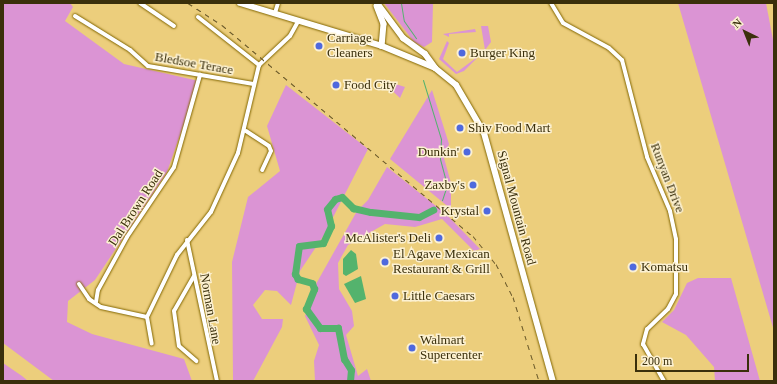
<!DOCTYPE html>
<html>
<head>
<meta charset="utf-8">
<style>
  body { margin:0 }
  #map { position:relative; width:777px; height:384px; overflow:hidden; background:#ecce7c; font-family:"Times New Roman",serif }
  div>[style] { position:absolute }
  .green>* { inset:0; background:#db94d4 }
  .water>* { inset:0; background:#54b36d }
  .stream>* { height:1px; margin:-0.5px; padding:0 0.5px; transform-origin:0.5px; border-radius:0.5px; background:#54b36d }
  .river>* { height:7px; margin:-3.5px; padding:0 3.5px; transform-origin:3.5px; border-radius:3.5px; background:#54b36d }
  .roads { filter:drop-shadow(0 0 1px #836703) drop-shadow(0 0 1px #836703) }
  .street>* { height:4px; margin:-2px; padding:0 2px; transform-origin:2px; border-radius:2px; background:#fff }
  .secondary>* { height:5.5px; margin:-2.75px; padding:0 2.75px; transform-origin:2.75px; border-radius:2.75px; background:#fff }
  .primary>* { height:6px; margin:-3px; padding:0 3px; transform-origin:3px; border-radius:3px; background:#fff }
  .rail>* { height:1px; margin-top:-0.5px; transform-origin:0; background:repeating-linear-gradient(90deg,#6b5a2a 0 5px,transparent 0 10px) }
  .dots>* { width:11px; height:11px; translate:-50% -50%; box-sizing:border-box; border:2px solid #fcf1d2; border-radius:50% }
  span { translate:-50% -50%; white-space:nowrap; text-align:center; line-height:1.15; -webkit-text-stroke:3px #fcf1d2; paint-order:stroke }
  .poi-label { font-size:13px; color:#3a2f0b }
  .left { translate:0 -50%; text-align:left }
  .right { translate:-100% -50%; text-align:right }
  .street-label { font-size:13px; color:#3a2f0b }
  .frame { position:absolute; inset:0; border:4px solid #3a2f0b; pointer-events:none }
  .north { position:absolute; left:725px; top:12px; width:40px; height:40px; -webkit-text-stroke:3px #fcf1d2; paint-order:stroke; rotate:317deg; font-size:11px; font-weight:700; line-height:16px; text-align:center; color:#3a2f0b }
  .north::after { content:''; display:block; margin:auto; width:14px; height:18px; background:#3a2f0b; clip-path:polygon(50% 0,100% 100%,50% 72%,0 100%) }
  .scale { position:absolute; left:635px; top:354px; width:114px; height:18px; box-sizing:border-box; border:2px solid #3a2f0b; border-top:0; padding-left:5px; font-size:12px; line-height:14px; white-space:nowrap; color:#3a2f0b; -webkit-text-stroke:3px #fcf1d2; paint-order:stroke }
</style>
</head>
<body>
<div id="map">
  <div class="green">
    <i style="clip-path:polygon(3px 3px,70px 3px,73px 7px,65px 21px,124px 64px,199px 81px,167px 172px,95px 280px,68px 301px,67px 322px,92px 334px,184px 359px,192px 381px,54px 381px,3px 343px)"></i>
    <i style="clip-path:polygon(384px 3px,433px 3px,432px 42px,424px 47px,414px 42px)"></i>
    <i style="clip-path:polygon(678px 3px,766px 3px,774px 45px,774px 331px)"></i>
    <i style="clip-path:polygon(481px 26px,488px 26px,491px 42px,485px 50px)"></i>
    <i style="clip-path:polygon(475px 29px,476px 32px,449px 34px,449px 37px,443px 34px)"></i>
    <i style="clip-path:polygon(447px 41px,449px 43px,443px 59px,457px 72px,480px 55px,464px 71px,456px 74px,439px 59px)"></i>
    <i style="clip-path:polygon(383px 80px,405px 87px,400px 98px,383px 82px,381px 83px)"></i>
    <i style="clip-path:polygon(286px 85px,368px 149px,324px 235px,300px 271px,291px 305px,277px 291px,265px 290px,253px 305px,262px 319px,283px 319px,282px 327px,253px 381px,233px 381px,232px 262px,248px 197px,280px 171px,267px 126px)"></i>
    <i style="clip-path:polygon(432px 90px,449px 144px,444px 158px,451px 183px,451px 209px,390px 159px)"></i>
    <i style="clip-path:polygon(387px 167px,446px 214px,480px 249px,474px 251px,442px 219px,415px 227px,385px 224px,348px 245px,338px 263px,339px 289px,352px 311px,354px 326px,346px 335px,358px 376px,367px 369px,371px 381px,315px 381px,314px 361px,319px 345px,305px 316px,308px 308px,316px 295px,316px 284px,357px 211px,368px 200px)"></i>
    <i style="clip-path:polygon(698px 278px,731px 278px,760px 381px,715px 381px,714px 367px,686px 335px,662px 322px,674px 310px,687px 283px)"></i>
    <i style="clip-path:polygon(3px 363px,22px 376px,28px 381px,3px 381px)"></i>
  </div>
  <div class="water">
    <i style="clip-path:polygon(351px 250px,356px 254px,358px 269px,346px 276px,343px 274px,343px 259px)"></i>
    <i style="clip-path:polygon(361px 276px,366px 299px,355px 303px,344px 284px)"></i>
  </div>
  <div class="stream">
    <i style="left:401px;top:3px;width:18px;rotate:81deg"></i>
    <i style="left:404px;top:21px;width:21px;rotate:55deg"></i>
    <i style="left:423px;top:80px;width:62px;rotate:73deg"></i>
    <i style="left:441px;top:139px;width:20px;rotate:93deg"></i>
    <i style="left:440px;top:159px;width:27px;rotate:75deg"></i>
    <i style="left:447px;top:185px;width:16px;rotate:108deg"></i>
  </div>
  <div class="river">
    <i style="left:350px;top:381px;width:11px;rotate:-85deg"></i>
    <i style="left:351px;top:370px;width:13px;rotate:-122deg"></i>
    <i style="left:344px;top:359px;width:32px;rotate:-101deg"></i>
    <i style="left:338px;top:328px;width:18px;rotate:180deg"></i>
    <i style="left:320px;top:328px;width:24px;rotate:-126deg"></i>
    <i style="left:306px;top:309px;width:22px;rotate:-68deg"></i>
    <i style="left:314px;top:289px;width:6px;rotate:-108deg"></i>
    <i style="left:312px;top:283px;width:15px;rotate:-164deg"></i>
    <i style="left:298px;top:279px;width:6px;rotate:-121deg"></i>
    <i style="left:295px;top:274px;width:28px;rotate:-82deg"></i>
    <i style="left:299px;top:246px;width:24px;rotate:-7deg"></i>
    <i style="left:323px;top:243px;width:19px;rotate:-65deg"></i>
    <i style="left:331px;top:226px;width:17px;rotate:-103deg"></i>
    <i style="left:327px;top:209px;width:13px;rotate:-51deg"></i>
    <i style="left:335px;top:199px;width:7px;rotate:-16deg"></i>
    <i style="left:342px;top:197px;width:16px;rotate:45deg"></i>
    <i style="left:353px;top:208px;width:18px;rotate:13deg"></i>
    <i style="left:371px;top:212px;width:48px;rotate:5.9deg"></i>
    <i style="left:419px;top:217px;width:16px;rotate:-27deg"></i>
  </div>
  <div class="roads">
    <div class="street">
      <i style="left:140px;top:3px;width:41px;rotate:34.1deg"></i>
      <i style="left:551px;top:3px;width:23px;rotate:59deg"></i>
      <i style="left:563px;top:23px;width:52px;rotate:28.5deg"></i>
      <i style="left:609px;top:48px;width:18px;rotate:43deg"></i>
      <i style="left:622px;top:60px;width:100px;rotate:75.5deg"></i>
      <i style="left:647px;top:157px;width:59px;rotate:66.9deg"></i>
      <i style="left:670px;top:211px;width:29px;rotate:78deg"></i>
      <i style="left:676px;top:239px;width:55px;rotate:90deg"></i>
      <i style="left:676px;top:294px;width:17px;rotate:118deg"></i>
      <i style="left:668px;top:309px;width:29px;rotate:136deg"></i>
      <i style="left:647px;top:329px;width:16px;rotate:105deg"></i>
      <i style="left:643px;top:344px;width:43px;rotate:60.4deg"></i>
      <i style="left:275px;top:13px;width:10px;rotate:-73deg"></i>
      <i style="left:75px;top:16px;width:65px;rotate:31.7deg"></i>
      <i style="left:130px;top:50px;width:24px;rotate:42deg"></i>
      <i style="left:148px;top:66px;width:107px;rotate:9.7deg"></i>
      <i style="left:198px;top:17px;width:78px;rotate:38.2deg"></i>
      <i style="left:246px;top:131px;width:27px;rotate:33deg"></i>
      <i style="left:269px;top:146px;width:5px;rotate:68deg"></i>
      <i style="left:271px;top:151px;width:21px;rotate:115deg"></i>
      <i style="left:187px;top:240px;width:144px;rotate:78deg"></i>
      <i style="left:194px;top:276px;width:40px;rotate:119.7deg"></i>
      <i style="left:174px;top:311px;width:35px;rotate:82deg"></i>
      <i style="left:179px;top:346px;width:23px;rotate:41deg"></i>
      <i style="left:79px;top:284px;width:18px;rotate:56deg"></i>
      <i style="left:89px;top:299px;width:14px;rotate:34deg"></i>
      <i style="left:101px;top:307px;width:47px;rotate:12.3deg"></i>
      <i style="left:96px;top:302px;width:12px;rotate:-81deg"></i>
      <i style="left:98px;top:290px;width:60px;rotate:-61.3deg"></i>
      <i style="left:127px;top:237px;width:84px;rotate:-56.1deg"></i>
      <i style="left:174px;top:167px;width:96px;rotate:-74.2deg"></i>
      <i style="left:147px;top:317px;width:69px;rotate:-64.2deg"></i>
      <i style="left:177px;top:255px;width:55px;rotate:-51.7deg"></i>
      <i style="left:211px;top:212px;width:65px;rotate:-65.4deg"></i>
      <i style="left:238px;top:153px;width:90px;rotate:-76.6deg"></i>
      <i style="left:259px;top:65px;width:42px;rotate:-43.1deg"></i>
      <i style="left:290px;top:36px;width:18px;rotate:-61deg"></i>
      <i style="left:147px;top:317px;width:27px;rotate:80deg"></i>
    </div>
    <div class="secondary">
      <i style="left:377px;top:6px;width:19px;rotate:69deg"></i>
      <i style="left:384px;top:24px;width:22px;rotate:95deg"></i>
    </div>
    <div class="primary">
      <i style="left:240px;top:3px;width:148px;rotate:16.8deg"></i>
      <i style="left:382px;top:46px;width:57px;rotate:22.5deg"></i>
      <i style="left:435px;top:68px;width:27px;rotate:39deg"></i>
      <i style="left:456px;top:85px;width:56px;rotate:59.7deg"></i>
      <i style="left:484px;top:133px;width:257px;rotate:74.5deg"></i>
      <i style="left:377px;top:3px;width:44px;rotate:53.4deg"></i>
      <i style="left:403px;top:38px;width:27px;rotate:36deg"></i>
      <i style="left:425px;top:54px;width:17px;rotate:54deg"></i>
    </div>
  </div>
  <div class="rail">
    <i style="left:188px;top:3px;width:40px;rotate:32.9deg"></i>
    <i style="left:222px;top:25px;width:328px;rotate:40.1deg"></i>
    <i style="left:473px;top:236px;width:36px;rotate:51deg"></i>
    <i style="left:496px;top:264px;width:37px;rotate:63deg"></i>
    <i style="left:513px;top:297px;width:88px;rotate:72.8deg"></i>
  </div>
  <div class="dots">
    <i style="left:319px;top:46px;background:#4f69de"></i>
    <i style="left:462px;top:53px;background:#4f69de"></i>
    <i style="left:336px;top:85px;background:#4f69de"></i>
    <i style="left:460px;top:128px;background:#4f69de"></i>
    <i style="left:467px;top:152px;background:#4f69de"></i>
    <i style="left:473px;top:185px;background:#4f69de"></i>
    <i style="left:487px;top:211px;background:#4f69de"></i>
    <i style="left:439px;top:238px;background:#4f69de"></i>
    <i style="left:385px;top:262px;background:#4f69de"></i>
    <i style="left:633px;top:267px;background:#4f69de"></i>
    <i style="left:395px;top:296px;background:#4f69de"></i>
    <i style="left:412px;top:348px;background:#4f69de"></i>
  </div>
  <div class="poi-label">
    <span class="left" style="left:327px;top:46px">Carriage<br>Cleaners</span>
    <span class="left" style="left:470px;top:53px">Burger King</span>
    <span class="left" style="left:344px;top:85px">Food City</span>
    <span class="left" style="left:468px;top:128px">Shiv Food Mart</span>
    <span class="right" style="left:459px;top:152px">Dunkin'</span>
    <span class="right" style="left:465px;top:185px">Zaxby's</span>
    <span class="right" style="left:479px;top:211px">Krystal</span>
    <span class="right" style="left:431px;top:238px">McAlister's Deli</span>
    <span class="left" style="left:393px;top:262px">El Agave Mexican<br>Restaurant &amp; Grill</span>
    <span class="left" style="left:641px;top:267px">Komatsu</span>
    <span class="left" style="left:403px;top:296px">Little Caesars</span>
    <span class="left" style="left:420px;top:348px">Walmart<br>Supercenter</span>
  </div>
  <div class="street-label">
    <span style="left:194px;top:64px;rotate:10deg">Bledsoe Terace</span>
    <span style="left:667px;top:178px;rotate:69deg">Runyan Drive</span>
    <span style="left:136px;top:208px;rotate:-57deg">Dal Brown Road</span>
    <span style="left:516px;top:208px;rotate:75deg">Signal Mountain Road</span>
    <span style="left:210px;top:309px;rotate:80deg">Norman Lane</span>
  </div>
  <div class="frame"></div>
  <div class="north">N</div>
  <div class="scale">200 m</div>
</div>
</body>
</html>
